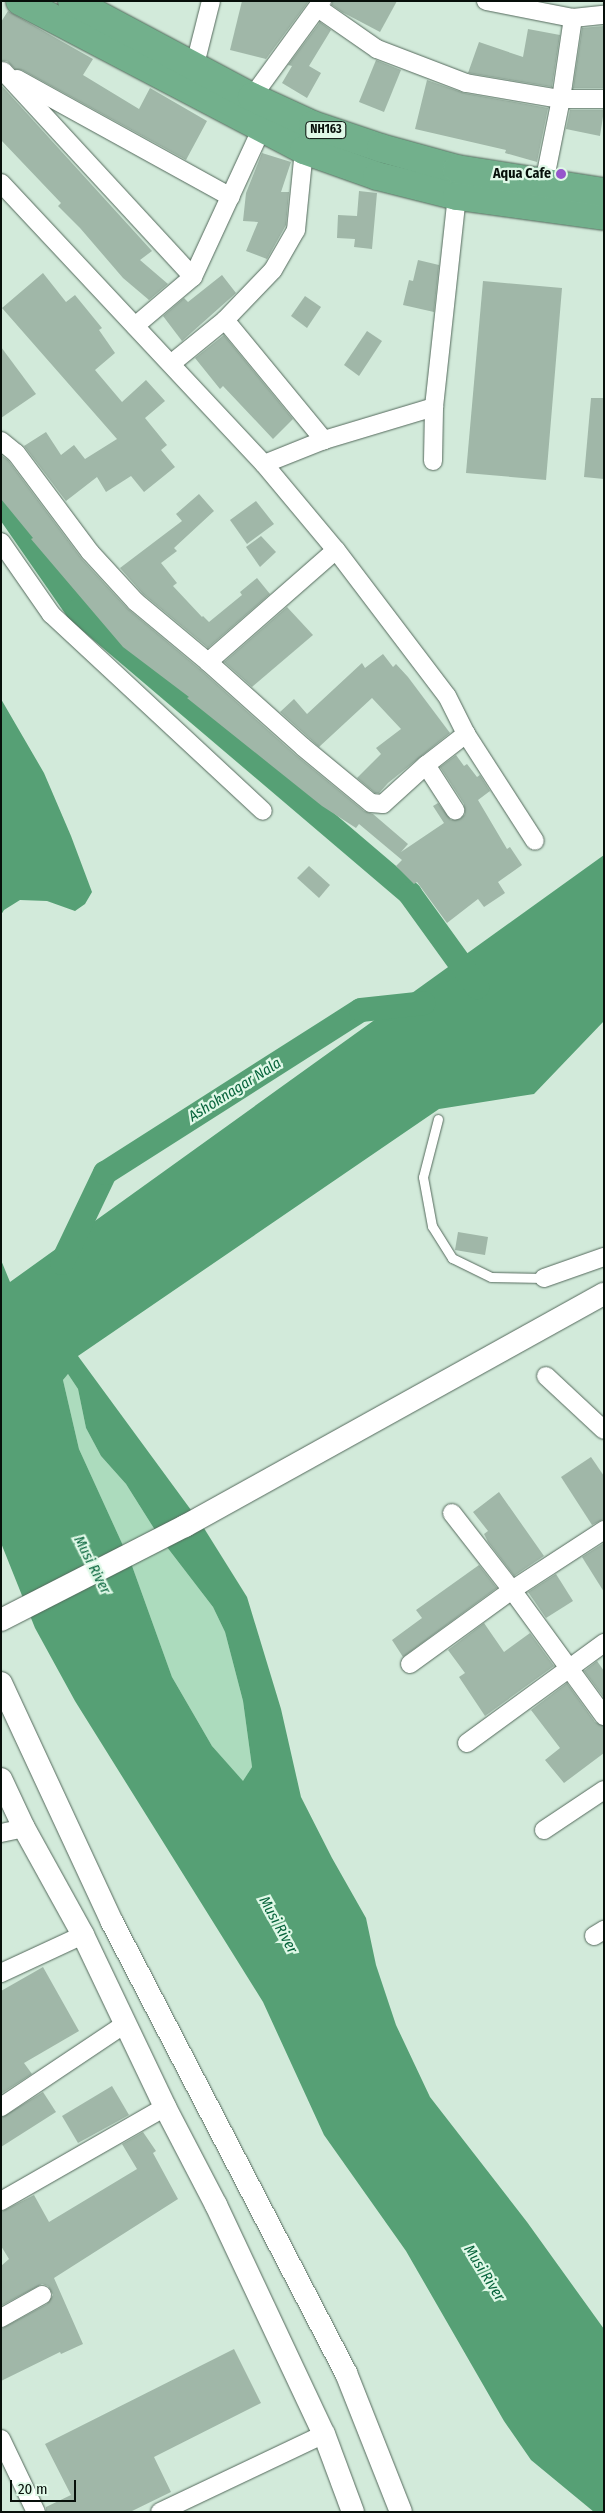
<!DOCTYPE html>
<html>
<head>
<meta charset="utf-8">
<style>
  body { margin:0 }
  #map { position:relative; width:605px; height:2513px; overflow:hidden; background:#d2eada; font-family:"Fira Sans Condensed",sans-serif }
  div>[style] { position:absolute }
  .green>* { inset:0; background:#acdbbd }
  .water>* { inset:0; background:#56a075 }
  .canal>* { height:24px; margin:-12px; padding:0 12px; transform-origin:12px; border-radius:12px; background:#56a075 }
  .building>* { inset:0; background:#a0b7a8 }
  .roads { filter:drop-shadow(0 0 1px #54695c) drop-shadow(0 0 1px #54695c) }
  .service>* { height:9px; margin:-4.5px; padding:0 4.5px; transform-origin:4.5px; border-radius:4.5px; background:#fff }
  .minor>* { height:18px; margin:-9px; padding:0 9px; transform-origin:9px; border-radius:9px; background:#fff }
  .tertiary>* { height:22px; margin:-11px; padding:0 11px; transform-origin:11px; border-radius:11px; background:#fff }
  .trunk>* { height:28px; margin:-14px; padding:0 14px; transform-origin:14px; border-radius:14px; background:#72b08c }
  .dots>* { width:14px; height:14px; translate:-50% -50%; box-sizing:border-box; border:2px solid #dff8e7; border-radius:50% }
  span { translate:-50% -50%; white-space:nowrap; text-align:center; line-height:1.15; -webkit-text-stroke:4.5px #dff8e7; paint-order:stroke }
  .shield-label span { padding:1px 4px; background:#dff8e7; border:1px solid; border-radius:4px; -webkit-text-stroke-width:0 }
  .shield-label { font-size:12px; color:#070f0a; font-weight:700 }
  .poi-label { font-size:14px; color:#070f0a; font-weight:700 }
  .right { translate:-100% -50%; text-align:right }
  .water-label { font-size:15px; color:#07643b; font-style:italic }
  .frame { position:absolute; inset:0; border:2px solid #070f0a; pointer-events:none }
  .scale { position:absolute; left:10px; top:2480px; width:66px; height:22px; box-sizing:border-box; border:2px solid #070f0a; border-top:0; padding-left:6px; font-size:15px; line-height:18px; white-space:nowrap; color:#070f0a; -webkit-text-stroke:4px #dff8e7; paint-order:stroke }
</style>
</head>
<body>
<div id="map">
  <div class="green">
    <i style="clip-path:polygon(68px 1374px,78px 1389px,86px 1428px,101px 1456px,126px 1484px,160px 1538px,213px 1607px,225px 1632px,243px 1701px,252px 1767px,243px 1782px,212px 1746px,172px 1677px,131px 1563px,79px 1449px,63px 1380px)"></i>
  </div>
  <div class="water">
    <i style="clip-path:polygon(1px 699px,44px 773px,71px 836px,92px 892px,85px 904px,75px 911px,47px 901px,20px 900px,4px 910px,1px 915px)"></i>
    <i style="clip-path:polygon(evenodd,604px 855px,604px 1021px,534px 1094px,439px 1109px,78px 1356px,202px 1525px,247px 1597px,281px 1709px,301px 1797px,332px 1858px,366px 1918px,376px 1965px,396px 2025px,430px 2097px,527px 2222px,604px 2329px,604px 2512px,594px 2512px,531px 2460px,504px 2421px,406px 2251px,324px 2135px,263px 2002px,75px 1701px,35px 1628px,1px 1543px,1px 1260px,10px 1282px,604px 855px,68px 1374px,78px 1389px,86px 1428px,101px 1456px,126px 1484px,160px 1538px,213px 1607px,225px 1632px,243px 1701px,252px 1767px,243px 1781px,212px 1746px,172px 1677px,131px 1563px,79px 1449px,63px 1380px,68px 1374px)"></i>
  </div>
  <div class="canal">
    <i style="left:1px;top:500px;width:135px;rotate:55.3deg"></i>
    <i style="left:78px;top:611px;width:436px;rotate:40.4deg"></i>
    <i style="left:410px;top:894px;width:115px;rotate:54.2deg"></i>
    <i style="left:62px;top:1263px;width:100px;rotate:-64.5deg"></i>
    <i style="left:105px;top:1173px;width:303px;rotate:-32.5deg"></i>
    <i style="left:361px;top:1010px;width:63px;rotate:-6.3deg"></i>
  </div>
  <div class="building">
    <i style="clip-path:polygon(242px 1px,309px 1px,266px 59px,230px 50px)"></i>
    <i style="clip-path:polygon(332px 1px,397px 1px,380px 32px,342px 12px,332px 5px)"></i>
    <i style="clip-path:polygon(8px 11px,93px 59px,83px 75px,139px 109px,150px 88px,207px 121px,186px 160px,22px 70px,15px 69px,7px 61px,1px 61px,1px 22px)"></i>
    <i style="clip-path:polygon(320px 22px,331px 30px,309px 66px,321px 73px,307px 98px,282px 83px,292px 66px,288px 65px)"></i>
    <i style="clip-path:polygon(604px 26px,604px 88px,573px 88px,582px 28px)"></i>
    <i style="clip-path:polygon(528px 29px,560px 35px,552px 87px,468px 73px,479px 42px,523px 57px)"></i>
    <i style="clip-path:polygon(376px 60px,401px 70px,384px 112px,359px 102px)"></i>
    <i style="clip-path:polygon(427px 80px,464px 93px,548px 108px,537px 162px,505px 153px,506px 150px,415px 129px)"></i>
    <i style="clip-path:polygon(1px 85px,152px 251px,140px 260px,168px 284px,149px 300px,123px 278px,80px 228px,58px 206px,61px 203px,1px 140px)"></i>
    <i style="clip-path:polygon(570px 110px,604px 110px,600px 136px,566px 129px)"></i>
    <i style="clip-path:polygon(262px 153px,291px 162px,281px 192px,289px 192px,286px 225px,267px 259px,246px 251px,258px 222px,243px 221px,246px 193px)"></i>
    <i style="clip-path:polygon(359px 191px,377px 193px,372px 249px,354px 247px,355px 239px,337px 238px,338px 215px,357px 216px)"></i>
    <i style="clip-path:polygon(418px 260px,439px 265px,434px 312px,403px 305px,409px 280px,413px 281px)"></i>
    <i style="clip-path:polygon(43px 273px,66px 302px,75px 295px,102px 328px,99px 330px,115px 353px,95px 370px,122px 402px,146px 380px,165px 401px,145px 418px,167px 445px,161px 450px,175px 467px,144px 492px,131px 476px,106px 492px,97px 477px,66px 501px,24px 446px,46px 432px,61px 455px,74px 445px,85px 459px,117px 439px,2px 308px)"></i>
    <i style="clip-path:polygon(222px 275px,236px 293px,182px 341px,163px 316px,184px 298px,188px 302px)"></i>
    <i style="clip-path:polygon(483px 281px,562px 288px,546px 480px,466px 473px)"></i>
    <i style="clip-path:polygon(305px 296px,321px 307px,307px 328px,291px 316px)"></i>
    <i style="clip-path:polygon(367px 331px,382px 341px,359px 376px,344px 365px)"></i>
    <i style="clip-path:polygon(224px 335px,293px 419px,273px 439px,223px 386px,220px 389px,195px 358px)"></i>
    <i style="clip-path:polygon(1px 347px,36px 394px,1px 418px)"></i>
    <i style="clip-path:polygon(591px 398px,604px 398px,604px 479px,584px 477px)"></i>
    <i style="clip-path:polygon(1px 455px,8px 460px,82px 559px,128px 609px,201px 670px,296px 755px,364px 811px,373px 814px,408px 844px,401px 852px,444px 823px,433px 806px,438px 803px,451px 820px,460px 819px,465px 814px,464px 804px,440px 767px,456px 755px,464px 766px,467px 764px,477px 777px,480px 775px,490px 791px,478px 800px,507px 849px,510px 847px,522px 865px,498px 882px,505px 893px,484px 907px,478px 899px,447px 923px,417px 882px,414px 884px,396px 866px,402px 860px,359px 824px,356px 828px,322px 806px,187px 698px,189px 697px,123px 647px,31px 539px,33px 538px,1px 499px)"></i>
    <i style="clip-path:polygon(199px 494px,214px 511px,174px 548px,177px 551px,161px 563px,177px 583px,173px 586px,202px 617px,203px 616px,209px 622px,242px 595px,240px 592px,257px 578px,270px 594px,208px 648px,143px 594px,120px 568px,182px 521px,176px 514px)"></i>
    <i style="clip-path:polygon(256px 501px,274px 524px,247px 544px,230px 520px)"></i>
    <i style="clip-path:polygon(261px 536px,276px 552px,260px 567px,246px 547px)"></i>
    <i style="clip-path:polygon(287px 607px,313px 635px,252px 687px,224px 662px)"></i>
    <i style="clip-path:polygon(383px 654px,393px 667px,396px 664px,408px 677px,450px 733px,388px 783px,379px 793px,375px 793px,357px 778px,381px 754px,376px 748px,401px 729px,372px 698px,319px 747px,280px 712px,294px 699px,307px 714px,362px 663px,365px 668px)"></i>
    <i style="clip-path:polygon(309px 866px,330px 885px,319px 898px,297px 878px)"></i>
    <i style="clip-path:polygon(458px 1232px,488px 1237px,485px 1255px,455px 1250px)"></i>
    <i style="clip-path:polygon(591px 1457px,604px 1476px,604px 1519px,592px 1525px,561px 1477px)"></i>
    <i style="clip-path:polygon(499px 1492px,544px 1556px,514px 1576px,488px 1542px,484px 1534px,488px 1531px,473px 1512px)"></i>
    <i style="clip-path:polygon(604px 1543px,604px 1592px,582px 1557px)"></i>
    <i style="clip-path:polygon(479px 1565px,497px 1588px,403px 1657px,392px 1640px,422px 1618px,416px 1610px)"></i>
    <i style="clip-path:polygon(556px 1574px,573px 1601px,546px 1618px,528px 1592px)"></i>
    <i style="clip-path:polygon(484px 1623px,504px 1652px,530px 1633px,554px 1666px,485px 1716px,459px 1677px,465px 1673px,448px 1650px)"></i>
    <i style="clip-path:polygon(597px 1661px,604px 1671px,604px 1698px,584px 1671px)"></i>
    <i style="clip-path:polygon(567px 1683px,595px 1722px,604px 1726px,604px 1753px,564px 1783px,545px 1760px,560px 1748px,531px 1710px)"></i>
    <i style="clip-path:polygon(43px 1967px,79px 2031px,24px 2063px,32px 2074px,1px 2094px,1px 1991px)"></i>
    <i style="clip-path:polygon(112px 2086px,129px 2115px,78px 2143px,62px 2116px)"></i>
    <i style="clip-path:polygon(43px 2092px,56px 2112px,1px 2147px,1px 2118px)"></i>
    <i style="clip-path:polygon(143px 2132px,156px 2151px,153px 2153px,178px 2199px,54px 2278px,83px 2344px,61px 2354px,60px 2352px,1px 2381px,1px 2329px,47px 2304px,53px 2295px,48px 2286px,42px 2284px,1px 2306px,1px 2266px,9px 2259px,1px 2246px,1px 2212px,34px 2195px,49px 2222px,137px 2169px,122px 2144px)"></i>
    <i style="clip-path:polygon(234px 2349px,261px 2403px,154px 2457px,171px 2492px,130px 2512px,46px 2512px,46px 2507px,71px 2495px,45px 2444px)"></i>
  </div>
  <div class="roads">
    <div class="service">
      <i style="left:438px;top:1119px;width:60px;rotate:104.5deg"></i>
      <i style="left:423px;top:1177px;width:50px;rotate:79.6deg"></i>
      <i style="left:432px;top:1226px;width:38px;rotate:58deg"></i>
      <i style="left:452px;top:1258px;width:43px;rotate:26deg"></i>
      <i style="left:491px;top:1277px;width:53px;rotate:1.1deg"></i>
    </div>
    <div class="minor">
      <i style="left:486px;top:1px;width:89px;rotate:11.1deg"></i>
      <i style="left:573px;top:18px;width:31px;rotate:-6deg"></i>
      <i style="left:318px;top:8px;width:72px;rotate:34.8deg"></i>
      <i style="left:377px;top:49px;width:95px;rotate:20.9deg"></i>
      <i style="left:466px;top:83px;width:96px;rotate:9.6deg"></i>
      <i style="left:561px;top:99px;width:43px"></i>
      <i style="left:3px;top:71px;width:280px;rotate:47.3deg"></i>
      <i style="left:192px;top:76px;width:77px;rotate:-75.8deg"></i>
      <i style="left:17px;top:79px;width:244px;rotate:28.9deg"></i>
      <i style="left:252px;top:97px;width:119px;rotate:-53.9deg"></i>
      <i style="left:1px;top:183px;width:385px;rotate:46.9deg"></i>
      <i style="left:264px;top:464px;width:112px;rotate:50.1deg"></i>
      <i style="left:336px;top:550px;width:183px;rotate:52.8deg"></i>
      <i style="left:447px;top:696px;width:42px;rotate:63.4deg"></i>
      <i style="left:466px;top:734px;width:127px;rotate:57.2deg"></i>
      <i style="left:544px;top:183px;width:86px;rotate:-78.6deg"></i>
      <i style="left:561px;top:99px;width:82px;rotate:-81.6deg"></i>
      <i style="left:225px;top:320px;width:156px;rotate:50.5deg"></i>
      <i style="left:135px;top:326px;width:76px;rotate:-40.2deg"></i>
      <i style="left:193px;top:277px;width:162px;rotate:-65.2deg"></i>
      <i style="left:172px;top:363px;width:68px;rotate:-39.1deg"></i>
      <i style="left:225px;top:320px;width:69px;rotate:-46.2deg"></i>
      <i style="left:273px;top:270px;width:46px;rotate:-60.1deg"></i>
      <i style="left:296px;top:230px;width:80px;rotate:-84.3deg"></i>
      <i style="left:1px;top:441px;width:19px;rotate:39deg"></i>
      <i style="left:16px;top:453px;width:124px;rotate:53.2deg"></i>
      <i style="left:90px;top:552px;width:68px;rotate:47.4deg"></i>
      <i style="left:136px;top:602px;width:94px;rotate:39.8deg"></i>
      <i style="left:208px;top:662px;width:127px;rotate:41.8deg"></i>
      <i style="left:303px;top:747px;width:88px;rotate:39.5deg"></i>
      <i style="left:371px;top:803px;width:12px;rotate:5deg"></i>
      <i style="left:383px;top:804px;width:58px;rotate:-42.2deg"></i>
      <i style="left:426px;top:765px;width:51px;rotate:-37.8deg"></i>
      <i style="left:433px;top:461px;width:54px;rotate:-88.9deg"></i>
      <i style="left:434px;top:407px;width:212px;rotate:-83.8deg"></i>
      <i style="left:264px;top:464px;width:65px;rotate:-21.8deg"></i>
      <i style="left:324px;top:440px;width:115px;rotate:-16.7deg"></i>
      <i style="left:1px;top:542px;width:88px;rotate:55.2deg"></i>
      <i style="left:51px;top:614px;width:289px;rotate:42.9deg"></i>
      <i style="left:208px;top:662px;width:170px;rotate:-41.2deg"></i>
      <i style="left:426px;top:765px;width:54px;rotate:57.2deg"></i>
      <i style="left:544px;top:1278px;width:64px;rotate:-19.3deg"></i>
      <i style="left:546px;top:1376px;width:79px;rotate:43deg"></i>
      <i style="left:452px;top:1513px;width:98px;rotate:52.1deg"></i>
      <i style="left:512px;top:1590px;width:156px;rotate:53.9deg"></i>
      <i style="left:410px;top:1664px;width:126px;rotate:-36deg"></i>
      <i style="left:512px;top:1590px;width:110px;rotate:-33.1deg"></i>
      <i style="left:467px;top:1743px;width:170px;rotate:-36.1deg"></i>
      <i style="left:544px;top:1830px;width:72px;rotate:-33.7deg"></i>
      <i style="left:1px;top:1833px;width:24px;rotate:-12deg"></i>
      <i style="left:594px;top:1936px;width:12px;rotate:-31deg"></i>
      <i style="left:1px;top:1973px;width:90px;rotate:-24.9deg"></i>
      <i style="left:1px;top:2107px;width:149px;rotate:-33.8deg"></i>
      <i style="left:1px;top:2201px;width:189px;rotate:-29.8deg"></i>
      <i style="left:1px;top:2318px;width:47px;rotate:-29.3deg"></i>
      <i style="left:1px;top:2439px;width:81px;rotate:64.4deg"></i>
      <i style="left:160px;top:2512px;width:182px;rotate:-25.4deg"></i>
    </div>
    <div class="tertiary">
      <i style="left:1px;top:1620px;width:207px;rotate:-27.1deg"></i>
      <i style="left:185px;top:1526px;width:479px;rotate:-29deg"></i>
      <i style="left:1px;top:1683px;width:264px;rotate:65.1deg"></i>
      <i style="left:112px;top:1922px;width:508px;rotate:62.58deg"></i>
      <i style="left:346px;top:2373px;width:149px;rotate:68.4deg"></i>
      <i style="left:1px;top:1779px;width:54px;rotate:64.9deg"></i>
      <i style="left:24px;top:1828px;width:122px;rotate:61.1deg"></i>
      <i style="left:83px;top:1935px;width:191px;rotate:64.5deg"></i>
      <i style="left:165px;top:2107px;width:110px;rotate:62.5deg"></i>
      <i style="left:216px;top:2205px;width:253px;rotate:64.8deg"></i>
      <i style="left:324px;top:2434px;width:83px;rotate:69.6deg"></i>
    </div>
    <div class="trunk">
      <i style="left:20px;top:1px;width:321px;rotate:27.7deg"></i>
      <i style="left:304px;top:150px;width:77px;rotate:19.6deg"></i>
      <i style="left:377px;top:176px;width:82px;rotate:14deg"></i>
      <i style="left:457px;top:196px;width:148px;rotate:7.7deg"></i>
      <i style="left:72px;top:1px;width:204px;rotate:28.1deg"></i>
      <i style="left:252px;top:97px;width:67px;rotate:24.7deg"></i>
      <i style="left:313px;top:125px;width:72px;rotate:18.7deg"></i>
      <i style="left:381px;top:148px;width:79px;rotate:15.4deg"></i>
      <i style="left:457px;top:169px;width:149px;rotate:8.9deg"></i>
    </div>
  </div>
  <div class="dots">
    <i style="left:561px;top:174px;background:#9656cc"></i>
  </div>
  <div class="shield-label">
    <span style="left:326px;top:130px">NH163</span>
  </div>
  <div class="poi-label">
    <span class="right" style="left:551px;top:174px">Aqua Cafe</span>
  </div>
  <div class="water-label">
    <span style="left:235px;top:1090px;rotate:-32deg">Ashoknagar Nala</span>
    <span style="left:92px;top:1565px;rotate:63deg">Musi River</span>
    <span style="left:278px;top:1925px;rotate:61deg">Musi River</span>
    <span style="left:484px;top:2273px;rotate:58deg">Musi River</span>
  </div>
  <div class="frame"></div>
  <div class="scale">20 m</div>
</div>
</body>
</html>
